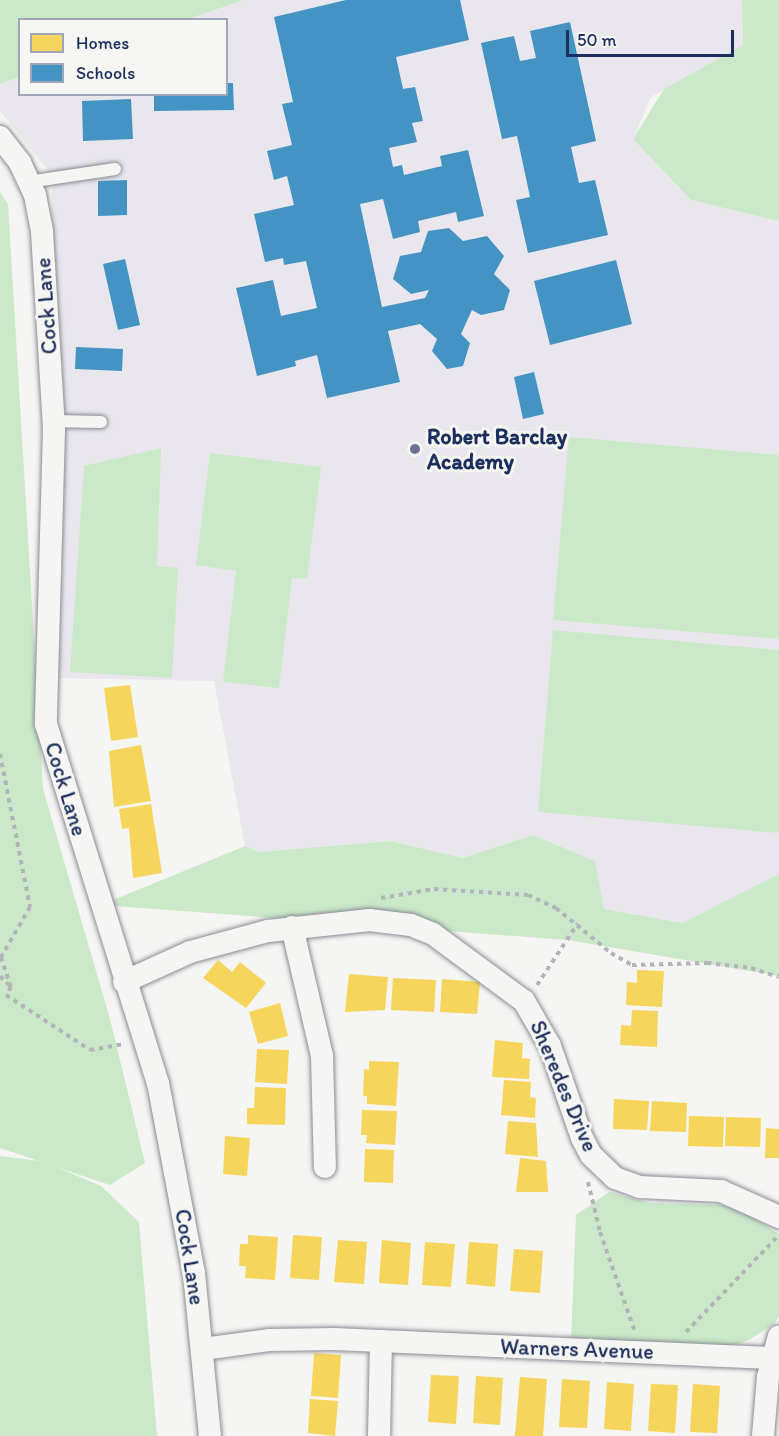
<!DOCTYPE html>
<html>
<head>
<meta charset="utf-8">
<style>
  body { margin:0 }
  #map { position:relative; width:779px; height:1436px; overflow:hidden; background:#f5f5f3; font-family:Itim,sans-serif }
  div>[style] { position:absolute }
  .built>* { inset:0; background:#e9e7ed }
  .green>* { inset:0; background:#cae9c8 }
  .homes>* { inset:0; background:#f6d55c }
  .schools>* { inset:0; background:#4393c3 }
  .path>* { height:4px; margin-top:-2px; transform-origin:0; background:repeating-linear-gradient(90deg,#b2b4b9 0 4.5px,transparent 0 9px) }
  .roads { filter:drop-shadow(0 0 2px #898d95) drop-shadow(0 0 2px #898d95) }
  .service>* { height:12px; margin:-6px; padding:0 6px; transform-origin:6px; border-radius:6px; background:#f5f5f3 }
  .minor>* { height:22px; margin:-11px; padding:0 11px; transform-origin:11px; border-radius:11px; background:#f5f5f3 }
  .dots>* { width:16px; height:16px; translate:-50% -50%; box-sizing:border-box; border:3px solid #f6f6f2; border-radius:50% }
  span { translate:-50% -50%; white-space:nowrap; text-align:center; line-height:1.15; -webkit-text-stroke:6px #f6f6f2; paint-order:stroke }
  .street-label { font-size:22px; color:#1b2f5e }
  .poi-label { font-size:22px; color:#1b2f5e; font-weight:700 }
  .left { translate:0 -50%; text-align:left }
  .legend { position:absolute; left:18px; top:18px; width:210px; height:78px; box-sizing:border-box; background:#f6f6f2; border:2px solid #9ea6b7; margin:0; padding:8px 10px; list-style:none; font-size:18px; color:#1b2f5e }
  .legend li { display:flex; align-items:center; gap:12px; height:30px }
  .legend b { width:30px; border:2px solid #9ea6b7 }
  .scale { position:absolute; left:566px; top:30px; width:168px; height:27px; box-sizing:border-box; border:3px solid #1b2f5e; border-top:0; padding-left:8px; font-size:18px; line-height:21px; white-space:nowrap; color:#1b2f5e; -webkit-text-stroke:4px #f6f6f2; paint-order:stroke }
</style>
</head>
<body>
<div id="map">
  <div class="built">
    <i style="clip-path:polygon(244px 0,742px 0,743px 45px,651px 97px,633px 139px,691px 200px,779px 221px,779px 874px,682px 923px,604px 909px,594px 861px,533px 835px,463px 858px,390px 841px,258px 852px,245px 846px,214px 681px,51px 678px,52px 175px,0 111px,0 84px,19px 77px,20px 94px,226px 94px,226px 20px,188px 19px)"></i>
  </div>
  <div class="green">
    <i style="clip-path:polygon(0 0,244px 0,188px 19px,20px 20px,19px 77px,0 84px)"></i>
    <i style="clip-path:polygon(742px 0,779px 0,779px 221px,691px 200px,633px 139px,664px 89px,743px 45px)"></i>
    <i style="clip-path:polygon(0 192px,8px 204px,43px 789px,110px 1019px,145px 1163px,110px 1185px,56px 1167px,101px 1186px,139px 1222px,157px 1436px,0 1436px,0 1156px,39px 1161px,0 1148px)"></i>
    <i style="clip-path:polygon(569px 437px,779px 455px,779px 639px,553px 620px)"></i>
    <i style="clip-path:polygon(161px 448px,157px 566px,178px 568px,172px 678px,70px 672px,84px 466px)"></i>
    <i style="clip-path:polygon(210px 453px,321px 467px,307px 579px,292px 578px,279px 688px,223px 682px,236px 571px,196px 565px)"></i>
    <i style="clip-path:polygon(553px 630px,779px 650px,779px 833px,538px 812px)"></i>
    <i style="clip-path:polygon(533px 835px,595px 861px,604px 909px,682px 923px,779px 874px,779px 976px,568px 940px,101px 905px,245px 846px,258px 852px,390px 841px,463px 858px)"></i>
    <i style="clip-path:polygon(609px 1192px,650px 1203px,724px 1205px,745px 1213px,779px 1234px,779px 1316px,774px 1324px,749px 1340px,721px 1349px,571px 1344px,576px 1215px)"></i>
  </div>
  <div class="homes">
    <i style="clip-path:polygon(130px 685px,138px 737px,111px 741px,104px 688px)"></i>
    <i style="clip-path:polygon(141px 745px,151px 801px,114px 807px,109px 751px)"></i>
    <i style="clip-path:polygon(151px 804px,162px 873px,133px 878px,129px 828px,122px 829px,119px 809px)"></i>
    <i style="clip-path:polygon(218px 960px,232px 972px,240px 962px,266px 983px,246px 1008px,203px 978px)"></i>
    <i style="clip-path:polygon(637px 970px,664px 971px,662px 1007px,626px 1005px,627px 982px,637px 983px)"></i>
    <i style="clip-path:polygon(349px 974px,388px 977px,385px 1010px,345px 1012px)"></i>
    <i style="clip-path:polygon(393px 978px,436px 980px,434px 1012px,391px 1010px)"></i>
    <i style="clip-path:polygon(442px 979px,480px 982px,477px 1014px,440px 1012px)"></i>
    <i style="clip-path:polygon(280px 1003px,288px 1036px,258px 1044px,249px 1012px)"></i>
    <i style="clip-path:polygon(632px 1010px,658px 1011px,657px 1047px,620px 1045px,621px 1025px,631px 1026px)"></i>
    <i style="clip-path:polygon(495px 1040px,523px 1043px,522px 1058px,530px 1059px,529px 1079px,492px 1077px)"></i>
    <i style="clip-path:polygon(257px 1049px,289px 1050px,287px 1084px,255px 1082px)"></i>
    <i style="clip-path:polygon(369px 1061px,399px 1062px,396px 1106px,367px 1104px,367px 1096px,363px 1096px,364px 1069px,369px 1070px)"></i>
    <i style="clip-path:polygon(504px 1080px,531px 1082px,530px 1097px,536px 1098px,535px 1118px,501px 1115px)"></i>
    <i style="clip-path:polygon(255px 1087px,286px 1088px,285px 1125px,247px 1124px,247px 1108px,254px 1108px)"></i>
    <i style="clip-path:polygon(614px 1099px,649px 1101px,647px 1130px,613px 1129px)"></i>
    <i style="clip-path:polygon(652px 1101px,687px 1103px,686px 1132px,650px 1131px)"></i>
    <i style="clip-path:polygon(362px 1110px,397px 1111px,395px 1145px,366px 1143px,367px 1135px,361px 1135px)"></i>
    <i style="clip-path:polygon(689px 1116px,724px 1117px,723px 1147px,688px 1146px)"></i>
    <i style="clip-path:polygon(726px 1117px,761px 1118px,760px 1147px,725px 1146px)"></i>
    <i style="clip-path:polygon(508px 1121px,536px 1123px,538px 1157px,505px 1154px)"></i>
    <i style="clip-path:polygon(766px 1128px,779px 1129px,779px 1158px,765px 1158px)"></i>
    <i style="clip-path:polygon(225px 1136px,250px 1138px,247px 1176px,223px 1174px)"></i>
    <i style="clip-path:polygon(365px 1149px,394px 1150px,393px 1183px,364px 1182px)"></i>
    <i style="clip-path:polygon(520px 1158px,546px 1161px,548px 1192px,516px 1192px)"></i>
    <i style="clip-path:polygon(248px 1235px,278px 1237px,275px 1280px,245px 1278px,246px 1266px,239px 1266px,240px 1244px,248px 1244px)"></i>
    <i style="clip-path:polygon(293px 1235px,322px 1237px,319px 1280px,290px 1278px)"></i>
    <i style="clip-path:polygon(338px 1240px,367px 1242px,364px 1284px,334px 1282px)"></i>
    <i style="clip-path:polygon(382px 1240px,411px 1243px,408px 1285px,379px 1283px)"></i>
    <i style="clip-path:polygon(425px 1242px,455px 1244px,451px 1287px,422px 1285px)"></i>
    <i style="clip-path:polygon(469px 1242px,498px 1244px,495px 1287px,466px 1284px)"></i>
    <i style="clip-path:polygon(514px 1249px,543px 1251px,540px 1293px,510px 1291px)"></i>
    <i style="clip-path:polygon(314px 1353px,341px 1355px,338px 1398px,311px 1396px)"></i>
    <i style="clip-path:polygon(431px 1375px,459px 1376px,456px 1424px,428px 1422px)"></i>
    <i style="clip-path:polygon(476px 1376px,503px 1378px,500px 1425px,473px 1423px)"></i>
    <i style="clip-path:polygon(520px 1377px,547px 1379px,543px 1436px,515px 1436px)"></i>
    <i style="clip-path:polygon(562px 1379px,590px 1381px,587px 1428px,559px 1427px)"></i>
    <i style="clip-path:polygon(607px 1382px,634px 1384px,631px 1431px,604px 1429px)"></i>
    <i style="clip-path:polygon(651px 1384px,678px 1385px,675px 1433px,648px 1431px)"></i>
    <i style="clip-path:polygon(693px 1384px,720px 1386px,717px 1433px,690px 1432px)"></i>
    <i style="clip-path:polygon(310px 1399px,338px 1401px,335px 1436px,308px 1433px)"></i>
  </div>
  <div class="schools">
    <i style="clip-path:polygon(346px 0,460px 0,469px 40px,396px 57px,403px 89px,415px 87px,423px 121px,412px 123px,417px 142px,389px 148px,393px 167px,402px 165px,404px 175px,442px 166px,440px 156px,468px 150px,484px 216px,458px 222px,456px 212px,418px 221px,420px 232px,393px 239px,383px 199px,360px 204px,382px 307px,425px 298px,429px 290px,411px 294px,393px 279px,400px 256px,421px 252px,428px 231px,449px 228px,463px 241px,487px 236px,504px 256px,494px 274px,510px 290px,504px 310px,481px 315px,472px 310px,461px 334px,470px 343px,463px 366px,447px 369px,432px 351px,437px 339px,420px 324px,388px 331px,400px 382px,327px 398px,317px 355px,295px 361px,296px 366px,257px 376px,236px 288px,273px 280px,281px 316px,317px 308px,306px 261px,284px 265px,283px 258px,265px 262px,254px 214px,294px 205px,287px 176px,274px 180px,267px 151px,292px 145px,282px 104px,293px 102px,274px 17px)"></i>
    <i style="clip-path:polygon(570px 22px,596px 141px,571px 147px,579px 183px,595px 180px,608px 235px,528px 253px,516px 200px,530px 197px,517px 136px,502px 139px,481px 43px,514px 36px,520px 61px,536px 58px,530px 31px)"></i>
    <i style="clip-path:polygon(226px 83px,233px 83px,234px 110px,154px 111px,154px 94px,226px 94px)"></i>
    <i style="clip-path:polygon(131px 99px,133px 139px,83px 141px,82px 101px)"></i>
    <i style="clip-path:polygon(127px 180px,127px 215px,98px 216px,98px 181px)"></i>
    <i style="clip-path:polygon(125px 259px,140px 325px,118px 330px,103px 264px)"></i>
    <i style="clip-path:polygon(616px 260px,632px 324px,550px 345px,534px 281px)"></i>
    <i style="clip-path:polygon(76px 347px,123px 349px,122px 371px,75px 369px)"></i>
    <i style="clip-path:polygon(534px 372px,544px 414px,523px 419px,514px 377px)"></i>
  </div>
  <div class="path">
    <i style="left:0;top:754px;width:156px;rotate:78.9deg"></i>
    <i style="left:30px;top:907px;width:58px;rotate:120.1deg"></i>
    <i style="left:1px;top:957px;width:32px;rotate:72deg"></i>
    <i style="left:11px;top:987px;width:9px;rotate:122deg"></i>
    <i style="left:6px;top:995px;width:100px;rotate:33.2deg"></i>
    <i style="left:90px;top:1050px;width:34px;rotate:-10deg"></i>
    <i style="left:381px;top:898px;width:54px;rotate:-9.6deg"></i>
    <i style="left:434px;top:889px;width:94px;rotate:3.7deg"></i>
    <i style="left:528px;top:895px;width:31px;rotate:25deg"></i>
    <i style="left:556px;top:908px;width:71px;rotate:39.3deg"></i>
    <i style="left:611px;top:953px;width:24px;rotate:30deg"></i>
    <i style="left:632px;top:965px;width:75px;rotate:-1.5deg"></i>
    <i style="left:707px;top:963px;width:44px;rotate:6.5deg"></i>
    <i style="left:751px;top:968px;width:29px;rotate:18deg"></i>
    <i style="left:0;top:976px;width:14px;rotate:45deg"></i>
    <i style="left:537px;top:985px;width:74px;rotate:-56.5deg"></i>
    <i style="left:588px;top:1182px;width:51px;rotate:76.5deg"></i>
    <i style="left:600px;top:1232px;width:106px;rotate:70.7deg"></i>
    <i style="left:686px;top:1332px;width:130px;rotate:-46.2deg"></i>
  </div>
  <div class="roads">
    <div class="service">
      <i style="left:28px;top:182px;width:88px;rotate:-8.5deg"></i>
      <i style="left:53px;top:421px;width:48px;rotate:1.2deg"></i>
    </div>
    <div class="minor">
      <i style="left:0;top:137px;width:33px;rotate:52deg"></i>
      <i style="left:20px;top:163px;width:35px;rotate:65deg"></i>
      <i style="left:35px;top:195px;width:38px;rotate:79deg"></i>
      <i style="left:42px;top:232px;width:197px;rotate:86.5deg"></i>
      <i style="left:54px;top:429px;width:295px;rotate:91.6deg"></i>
      <i style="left:46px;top:724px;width:376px;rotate:72.7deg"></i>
      <i style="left:158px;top:1083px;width:193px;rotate:79.3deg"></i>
      <i style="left:194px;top:1273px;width:164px;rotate:84.4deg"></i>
      <i style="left:292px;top:927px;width:132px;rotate:76.9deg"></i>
      <i style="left:322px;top:1056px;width:111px;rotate:88.5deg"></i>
      <i style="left:124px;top:982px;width:72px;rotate:-24.4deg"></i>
      <i style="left:190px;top:952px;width:81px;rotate:-15.1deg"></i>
      <i style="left:268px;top:931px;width:102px;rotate:-6.2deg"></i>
      <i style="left:369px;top:920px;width:42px;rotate:6.8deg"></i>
      <i style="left:411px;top:925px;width:24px;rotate:22deg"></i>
      <i style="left:433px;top:934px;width:113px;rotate:36.4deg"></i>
      <i style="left:524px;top:1001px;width:52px;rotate:60deg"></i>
      <i style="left:550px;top:1046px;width:97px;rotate:70.8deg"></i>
      <i style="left:582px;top:1138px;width:19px;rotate:62deg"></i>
      <i style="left:591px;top:1155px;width:33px;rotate:44deg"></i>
      <i style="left:615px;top:1178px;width:27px;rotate:20deg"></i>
      <i style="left:640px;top:1187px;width:81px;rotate:2.8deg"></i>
      <i style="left:721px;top:1191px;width:64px;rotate:24.1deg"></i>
      <i style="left:203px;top:1349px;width:68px;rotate:-7.7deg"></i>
      <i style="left:270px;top:1340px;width:64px;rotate:-0.9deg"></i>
      <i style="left:334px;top:1339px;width:438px;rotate:2.5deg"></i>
      <i style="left:379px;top:1436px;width:95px;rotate:-88.8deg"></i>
      <i style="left:763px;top:1436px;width:59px;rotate:-85.2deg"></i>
      <i style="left:768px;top:1377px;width:42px;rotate:-75deg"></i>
    </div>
  </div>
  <div class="dots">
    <i style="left:415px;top:449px;background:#677492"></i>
  </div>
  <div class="street-label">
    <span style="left:46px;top:306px;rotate:-94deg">Cock Lane</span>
    <span style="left:66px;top:789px;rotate:73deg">Cock Lane</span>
    <span style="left:564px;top:1086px;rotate:67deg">Sheredes Drive</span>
    <span style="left:190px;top:1257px;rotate:81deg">Cock Lane</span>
    <span style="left:577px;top:1349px;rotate:2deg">Warners Avenue</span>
  </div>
  <div class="poi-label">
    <span class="left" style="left:427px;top:449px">Robert Barclay<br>Academy</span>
  </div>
  <ul class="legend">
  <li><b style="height:16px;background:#f6d55c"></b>Homes</li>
  <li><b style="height:16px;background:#4393c3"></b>Schools</li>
  </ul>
  <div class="scale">50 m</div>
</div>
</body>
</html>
